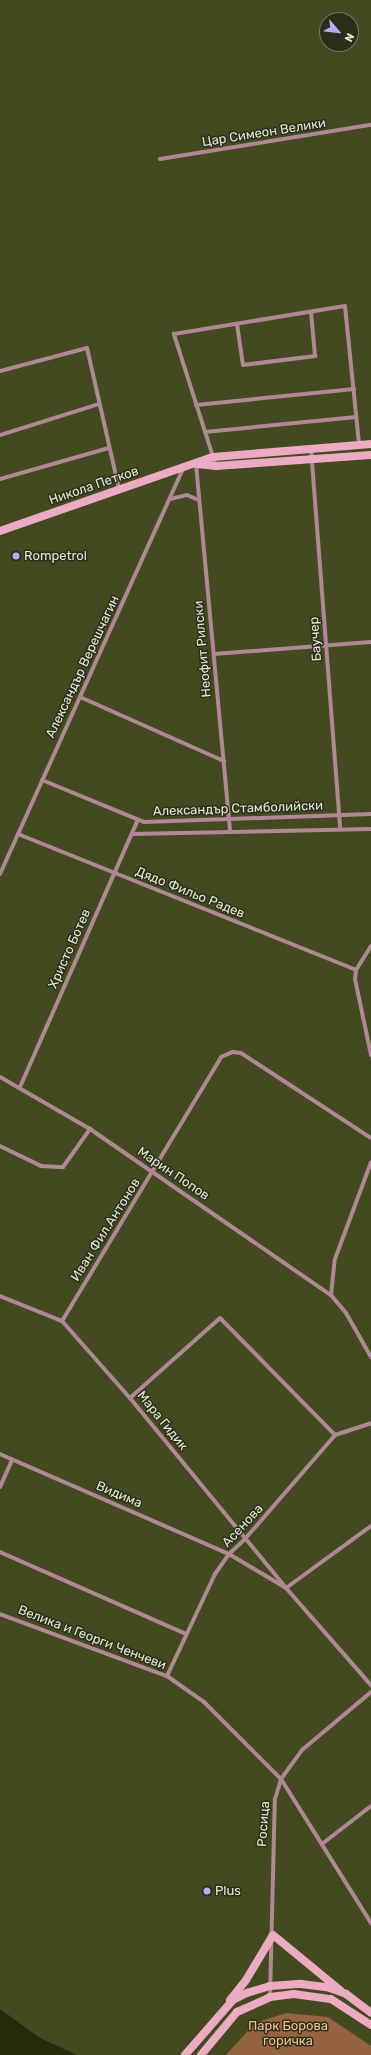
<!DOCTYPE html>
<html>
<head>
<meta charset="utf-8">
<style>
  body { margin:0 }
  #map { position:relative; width:371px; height:2055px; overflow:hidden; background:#444a1f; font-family:Rubik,sans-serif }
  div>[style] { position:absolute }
  .green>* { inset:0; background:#946442 }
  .water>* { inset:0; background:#262a0d }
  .street>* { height:4px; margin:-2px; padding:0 2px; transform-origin:2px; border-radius:2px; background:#b08795 }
  .secondary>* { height:8px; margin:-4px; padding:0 4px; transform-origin:4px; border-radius:4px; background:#ecabc2 }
  .dots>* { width:11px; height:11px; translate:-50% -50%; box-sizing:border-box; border:2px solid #2b2e1b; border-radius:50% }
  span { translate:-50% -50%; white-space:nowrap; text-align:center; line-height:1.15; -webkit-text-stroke:3px #2b2e1b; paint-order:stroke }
  .street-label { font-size:13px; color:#e4e8d0 }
  .poi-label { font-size:13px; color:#e4e8d0 }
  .left { translate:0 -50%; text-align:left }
  .park-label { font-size:13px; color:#f9bd92 }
  .north { position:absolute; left:319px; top:12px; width:40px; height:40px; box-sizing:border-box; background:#2b2e1b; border:1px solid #757863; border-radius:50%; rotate:118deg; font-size:11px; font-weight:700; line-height:16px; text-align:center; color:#e4e8d0 }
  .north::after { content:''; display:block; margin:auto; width:14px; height:18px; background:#bea9f5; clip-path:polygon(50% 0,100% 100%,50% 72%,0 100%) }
</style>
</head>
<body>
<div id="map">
  <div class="green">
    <i style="clip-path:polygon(286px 2013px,328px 2017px,371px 2046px,371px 2055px,226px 2055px,255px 2023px)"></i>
  </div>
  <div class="water">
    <i style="clip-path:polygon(0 2009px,40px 2038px,77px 2055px,0 2055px)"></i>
  </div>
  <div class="street">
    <i style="left:160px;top:159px;width:214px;rotate:-9.2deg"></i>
    <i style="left:237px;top:324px;width:41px;rotate:81.7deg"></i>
    <i style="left:243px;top:365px;width:73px;rotate:-7.1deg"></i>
    <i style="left:315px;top:356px;width:44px;rotate:-95.2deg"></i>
    <i style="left:0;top:371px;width:90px;rotate:-14.8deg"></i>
    <i style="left:87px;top:348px;width:145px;rotate:77.2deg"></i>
    <i style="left:196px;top:405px;width:159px;rotate:-5.8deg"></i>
    <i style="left:205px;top:432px;width:152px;rotate:-5.7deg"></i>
    <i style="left:0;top:435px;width:104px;rotate:-17.4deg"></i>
    <i style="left:311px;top:449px;width:380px;rotate:85.6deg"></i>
    <i style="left:196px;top:464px;width:369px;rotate:84.7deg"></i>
    <i style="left:216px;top:466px;width:139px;rotate:-107.7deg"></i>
    <i style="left:174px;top:334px;width:173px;rotate:-9.3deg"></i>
    <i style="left:345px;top:306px;width:140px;rotate:84.2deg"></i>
    <i style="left:0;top:479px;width:113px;rotate:-15.9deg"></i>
    <i style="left:170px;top:499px;width:17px;rotate:-13deg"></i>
    <i style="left:187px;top:495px;width:13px;rotate:23deg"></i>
    <i style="left:214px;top:654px;width:157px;rotate:-4.4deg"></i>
    <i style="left:80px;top:697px;width:158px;rotate:24deg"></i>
    <i style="left:42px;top:780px;width:110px;rotate:22.4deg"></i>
    <i style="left:144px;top:822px;width:227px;rotate:-2deg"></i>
    <i style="left:18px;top:834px;width:364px;rotate:21.9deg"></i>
    <i style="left:132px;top:834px;width:239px;rotate:-1.2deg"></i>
    <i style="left:0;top:874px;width:444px;rotate:-65.7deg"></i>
    <i style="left:371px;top:946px;width:28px;rotate:122deg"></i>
    <i style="left:356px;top:970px;width:9px;rotate:96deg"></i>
    <i style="left:355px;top:979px;width:78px;rotate:78.1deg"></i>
    <i style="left:0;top:1077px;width:104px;rotate:30deg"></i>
    <i style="left:90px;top:1129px;width:293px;rotate:34.6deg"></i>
    <i style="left:331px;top:1295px;width:23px;rotate:50deg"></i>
    <i style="left:346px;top:1313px;width:51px;rotate:60.4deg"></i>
    <i style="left:20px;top:1087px;width:292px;rotate:-66.2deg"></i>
    <i style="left:0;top:1146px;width:46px;rotate:26deg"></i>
    <i style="left:41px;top:1166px;width:22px;rotate:3deg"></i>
    <i style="left:63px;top:1167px;width:47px;rotate:-54.6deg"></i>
    <i style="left:331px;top:1295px;width:36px;rotate:-84deg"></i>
    <i style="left:335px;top:1259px;width:103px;rotate:-69.6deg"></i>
    <i style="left:0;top:1296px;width:67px;rotate:22deg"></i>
    <i style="left:62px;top:1321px;width:103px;rotate:48.6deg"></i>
    <i style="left:130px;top:1398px;width:246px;rotate:50.6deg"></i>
    <i style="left:286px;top:1588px;width:105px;rotate:-36.1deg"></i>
    <i style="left:62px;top:1321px;width:308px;rotate:-58.9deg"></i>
    <i style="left:221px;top:1057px;width:13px;rotate:-23deg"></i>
    <i style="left:233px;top:1052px;width:8px;rotate:7deg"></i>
    <i style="left:241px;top:1053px;width:155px;rotate:33.2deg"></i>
    <i style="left:130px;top:1398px;width:120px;rotate:-41.6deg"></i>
    <i style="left:220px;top:1318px;width:164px;rotate:45.5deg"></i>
    <i style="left:0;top:1454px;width:250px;rotate:23.6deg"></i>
    <i style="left:229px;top:1554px;width:66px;rotate:30.8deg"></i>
    <i style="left:286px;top:1588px;width:129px;rotate:48.8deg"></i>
    <i style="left:0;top:1487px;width:30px;rotate:-66deg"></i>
    <i style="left:0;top:1552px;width:203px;rotate:23.8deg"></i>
    <i style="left:0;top:1614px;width:178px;rotate:20.4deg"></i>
    <i style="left:167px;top:1676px;width:45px;rotate:35.1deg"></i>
    <i style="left:204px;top:1702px;width:109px;rotate:45deg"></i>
    <i style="left:281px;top:1779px;width:170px;rotate:58deg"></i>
    <i style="left:167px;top:1676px;width:113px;rotate:-64.8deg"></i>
    <i style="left:215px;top:1574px;width:24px;rotate:-55deg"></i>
    <i style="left:229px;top:1554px;width:22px;rotate:-43deg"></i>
    <i style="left:245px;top:1539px;width:138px;rotate:-49.1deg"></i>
    <i style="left:335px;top:1435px;width:38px;rotate:-18deg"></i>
    <i style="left:322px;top:1844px;width:62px;rotate:-37.8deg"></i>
    <i style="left:270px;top:1997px;width:198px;rotate:-88.6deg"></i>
    <i style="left:275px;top:1799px;width:21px;rotate:-73deg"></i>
    <i style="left:281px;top:1779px;width:36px;rotate:-54deg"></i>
    <i style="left:302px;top:1750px;width:90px;rotate:-40deg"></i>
  </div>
  <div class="secondary">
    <i style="left:197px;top:464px;width:19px;rotate:6deg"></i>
    <i style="left:216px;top:466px;width:155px;rotate:-4.1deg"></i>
    <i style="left:0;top:531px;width:225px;rotate:-19.2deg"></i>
    <i style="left:213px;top:457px;width:159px;rotate:-4.7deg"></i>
    <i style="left:230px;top:2000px;width:26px;rotate:-51deg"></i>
    <i style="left:246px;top:1980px;width:52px;rotate:-59deg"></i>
    <i style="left:273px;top:1935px;width:87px;rotate:39.4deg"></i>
    <i style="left:185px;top:2055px;width:73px;rotate:-48.9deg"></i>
    <i style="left:233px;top:2000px;width:16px;rotate:-27deg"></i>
    <i style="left:247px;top:1993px;width:24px;rotate:-17deg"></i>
    <i style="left:270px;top:1986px;width:31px;rotate:-4deg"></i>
    <i style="left:301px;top:1984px;width:26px;rotate:7deg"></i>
    <i style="left:327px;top:1987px;width:20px;rotate:20deg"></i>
    <i style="left:346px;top:1994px;width:31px;rotate:37deg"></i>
    <i style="left:201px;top:2055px;width:56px;rotate:-50.1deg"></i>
    <i style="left:237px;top:2012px;width:36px;rotate:-24deg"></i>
    <i style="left:270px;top:1997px;width:24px;rotate:-7deg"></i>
    <i style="left:294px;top:1994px;width:37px;rotate:8deg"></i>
    <i style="left:331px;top:1999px;width:48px;rotate:33deg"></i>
  </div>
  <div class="dots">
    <i style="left:16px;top:556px;background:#bea9f5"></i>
    <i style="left:207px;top:1891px;background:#bea9f5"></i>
  </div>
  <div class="street-label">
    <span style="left:264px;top:133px;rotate:-9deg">Цар Симеон Велики</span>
    <span style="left:94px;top:486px;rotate:-19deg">Никола Петков</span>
    <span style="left:316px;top:639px;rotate:-94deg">Баучер</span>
    <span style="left:203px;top:649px;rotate:-95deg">Неофит Рилски</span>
    <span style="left:83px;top:667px;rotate:-65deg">Александър Верешчагин</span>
    <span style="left:238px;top:809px;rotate:-2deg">Александър Стамболийски</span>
    <span style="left:190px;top:893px;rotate:22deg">Дядо Фильо Радев</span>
    <span style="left:70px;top:949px;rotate:-66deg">Христо Ботев</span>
    <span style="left:173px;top:1174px;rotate:34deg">Марин Попов</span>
    <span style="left:106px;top:1230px;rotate:-58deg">Иван Фил.Антонов</span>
    <span style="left:162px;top:1421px;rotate:51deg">Мара Гидик</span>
    <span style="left:119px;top:1495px;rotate:23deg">Видима</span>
    <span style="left:243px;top:1526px;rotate:-47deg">Асенова</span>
    <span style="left:92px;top:1638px;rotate:21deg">Велика и Георги Ченчеви</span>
    <span style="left:264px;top:1824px;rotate:-86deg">Росица</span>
  </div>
  <div class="poi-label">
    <span class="left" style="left:24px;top:556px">Rompetrol</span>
    <span class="left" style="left:215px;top:1891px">Plus</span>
  </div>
  <div class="park-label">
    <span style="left:288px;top:2034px">Парк Борова<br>горичка</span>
  </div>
  <div class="north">N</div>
</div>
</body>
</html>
